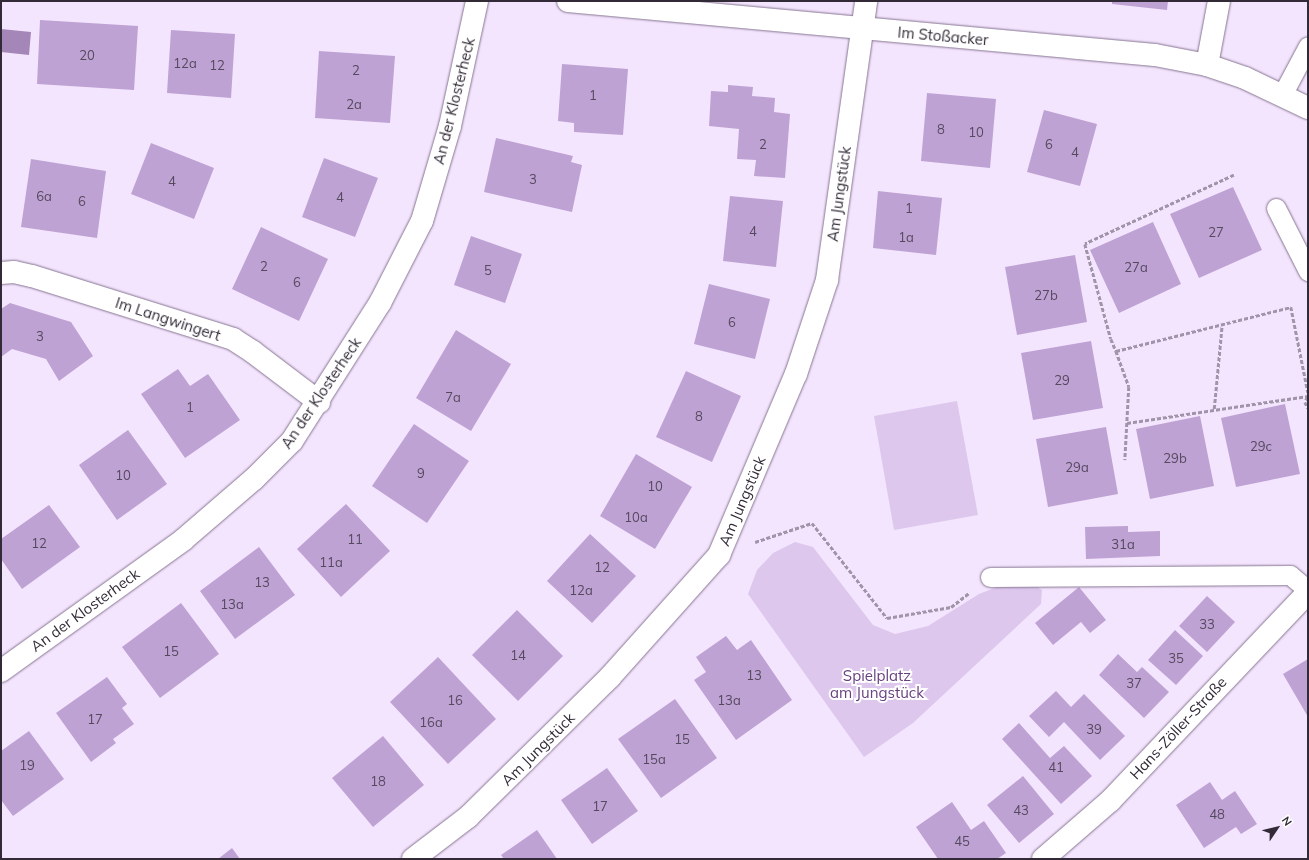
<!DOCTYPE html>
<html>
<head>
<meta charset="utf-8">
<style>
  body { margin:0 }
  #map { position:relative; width:1309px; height:860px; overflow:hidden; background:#f4e5fe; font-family:Mulish,sans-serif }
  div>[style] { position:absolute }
  .green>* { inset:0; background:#ddc7ed }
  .water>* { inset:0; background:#a487b8 }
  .building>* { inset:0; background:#bfa2d4 }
  .path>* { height:2.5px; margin-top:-1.25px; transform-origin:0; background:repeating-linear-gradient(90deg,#a094a8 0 4px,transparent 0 6px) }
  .roads { filter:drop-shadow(0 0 1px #867591) drop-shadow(0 0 1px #867591) }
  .service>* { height:19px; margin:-9.5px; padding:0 9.5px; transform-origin:9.5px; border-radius:9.5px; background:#fff }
  .minor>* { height:22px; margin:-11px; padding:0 11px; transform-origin:11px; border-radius:11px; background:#fff }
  span { translate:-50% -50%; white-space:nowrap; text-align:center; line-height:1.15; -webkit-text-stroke:4px #fff; paint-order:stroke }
  .number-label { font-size:13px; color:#55495e }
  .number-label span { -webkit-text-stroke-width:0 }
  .street-label { font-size:15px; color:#322b37 }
  .park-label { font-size:15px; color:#684180 }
  .frame { position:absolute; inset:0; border:2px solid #322b37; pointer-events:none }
  .north { position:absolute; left:1257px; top:808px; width:40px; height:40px; -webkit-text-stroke:3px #fff; paint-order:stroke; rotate:55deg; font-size:11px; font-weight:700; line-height:16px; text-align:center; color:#322b37 }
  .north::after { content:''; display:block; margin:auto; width:14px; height:18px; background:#322b37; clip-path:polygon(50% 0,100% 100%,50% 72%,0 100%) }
</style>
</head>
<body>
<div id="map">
  <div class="green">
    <i style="clip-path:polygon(957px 401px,978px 515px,894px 530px,874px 416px)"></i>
    <i style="clip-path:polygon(795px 542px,813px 547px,873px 625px,895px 634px,928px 626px,979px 594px,1002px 585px,1027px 580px,1042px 590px,1041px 604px,913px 723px,864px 757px,748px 594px,757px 570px,773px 553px)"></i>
  </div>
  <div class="water">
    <i style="clip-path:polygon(1px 29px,31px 32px,29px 55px,1px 52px)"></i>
  </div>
  <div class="building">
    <i style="clip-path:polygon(1112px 1px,1168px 1px,1167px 10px,1112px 4px)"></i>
    <i style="clip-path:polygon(40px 20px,138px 26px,134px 90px,37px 84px)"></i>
    <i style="clip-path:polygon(171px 30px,235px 34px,231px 98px,167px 93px)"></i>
    <i style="clip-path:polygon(319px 51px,395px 56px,390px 123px,315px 118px)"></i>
    <i style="clip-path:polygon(562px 64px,628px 69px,623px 135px,574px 132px,574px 123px,558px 121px)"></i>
    <i style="clip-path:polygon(728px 85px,753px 87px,752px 96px,775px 98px,774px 112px,790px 114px,785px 178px,754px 176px,756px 160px,737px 159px,739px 129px,709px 126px,711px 91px,728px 92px)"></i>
    <i style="clip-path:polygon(927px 93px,996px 99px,990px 168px,921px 161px)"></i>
    <i style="clip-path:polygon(1044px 110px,1097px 124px,1080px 186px,1027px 172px)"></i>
    <i style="clip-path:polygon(496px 138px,573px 156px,571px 162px,582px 165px,572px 212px,484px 192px)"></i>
    <i style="clip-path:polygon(151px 143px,214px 168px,194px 219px,131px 194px)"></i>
    <i style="clip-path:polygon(324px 158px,378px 178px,355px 237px,302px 217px)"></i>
    <i style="clip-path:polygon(31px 159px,106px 171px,97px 238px,21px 227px)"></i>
    <i style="clip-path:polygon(1233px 187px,1262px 250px,1199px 278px,1170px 214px)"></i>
    <i style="clip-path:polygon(878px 191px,942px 198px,936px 255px,873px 248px)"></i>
    <i style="clip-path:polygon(730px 196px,783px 201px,776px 267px,723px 261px)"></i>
    <i style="clip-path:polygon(1153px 222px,1181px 284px,1119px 313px,1090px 250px)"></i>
    <i style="clip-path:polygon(261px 227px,328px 259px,299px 321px,232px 289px)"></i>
    <i style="clip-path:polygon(471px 236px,522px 254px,505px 303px,454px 285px)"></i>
    <i style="clip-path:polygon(1075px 255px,1087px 322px,1017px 335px,1005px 267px)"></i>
    <i style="clip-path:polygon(709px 284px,770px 299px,755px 359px,694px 344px)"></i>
    <i style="clip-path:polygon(10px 303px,71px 322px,93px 356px,59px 381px,46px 359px,12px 349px,1px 357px,1px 309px)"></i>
    <i style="clip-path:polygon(456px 330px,511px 364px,471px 431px,416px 398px)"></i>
    <i style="clip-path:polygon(1091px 341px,1103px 408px,1033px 420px,1021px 353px)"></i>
    <i style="clip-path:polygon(178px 369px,190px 386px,208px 374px,240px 420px,185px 458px,141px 394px)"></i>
    <i style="clip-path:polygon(686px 371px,741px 396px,712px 462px,656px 437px)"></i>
    <i style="clip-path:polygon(1285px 404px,1300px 474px,1236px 487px,1221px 418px)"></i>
    <i style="clip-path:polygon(1200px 416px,1214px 486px,1150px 499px,1136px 429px)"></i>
    <i style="clip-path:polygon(414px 424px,469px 461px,427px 523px,372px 486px)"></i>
    <i style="clip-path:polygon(1106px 427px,1118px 494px,1048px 507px,1036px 439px)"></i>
    <i style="clip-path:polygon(128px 430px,167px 484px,117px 520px,79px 465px)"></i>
    <i style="clip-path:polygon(636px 454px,692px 487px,655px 549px,600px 516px)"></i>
    <i style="clip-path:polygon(346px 504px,390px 551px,341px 597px,297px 549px)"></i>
    <i style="clip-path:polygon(49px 505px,80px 547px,22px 589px,1px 559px,1px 539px)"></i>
    <i style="clip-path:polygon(1128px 526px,1128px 532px,1160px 531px,1160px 556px,1086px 559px,1085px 527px)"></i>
    <i style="clip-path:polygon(590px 534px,636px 576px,592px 623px,547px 581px)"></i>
    <i style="clip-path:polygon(259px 547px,295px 595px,235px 639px,200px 591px)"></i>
    <i style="clip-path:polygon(1079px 587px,1106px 620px,1090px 633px,1081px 622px,1053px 645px,1035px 623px)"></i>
    <i style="clip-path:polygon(1207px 596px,1235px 622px,1207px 652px,1179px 626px)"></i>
    <i style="clip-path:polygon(181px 603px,219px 654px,160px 698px,122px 647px)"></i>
    <i style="clip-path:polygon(517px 610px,563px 656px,518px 701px,472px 655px)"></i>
    <i style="clip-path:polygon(1175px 630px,1203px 656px,1176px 685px,1148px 660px)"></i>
    <i style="clip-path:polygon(726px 636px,737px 650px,751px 640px,792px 700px,736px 740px,694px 680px,706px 672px,696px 657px)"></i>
    <i style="clip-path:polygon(1118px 654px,1137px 672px,1142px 667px,1169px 692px,1144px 718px,1099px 675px)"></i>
    <i style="clip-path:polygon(438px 657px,496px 719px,448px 764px,390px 702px)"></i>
    <i style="clip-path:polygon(1308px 659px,1308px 717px,1283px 674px)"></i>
    <i style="clip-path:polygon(107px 677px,127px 704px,122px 708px,134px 724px,113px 739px,116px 743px,91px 762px,56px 713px)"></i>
    <i style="clip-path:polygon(1056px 691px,1071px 707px,1084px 694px,1125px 736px,1100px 760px,1064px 722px,1049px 737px,1029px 716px)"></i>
    <i style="clip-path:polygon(675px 699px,717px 758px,661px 798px,618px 739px)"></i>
    <i style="clip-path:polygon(1019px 723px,1050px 758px,1064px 746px,1092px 776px,1061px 804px,1002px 739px)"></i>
    <i style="clip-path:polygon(29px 731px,64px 779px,13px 816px,1px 800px,1px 751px)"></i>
    <i style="clip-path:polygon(383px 736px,424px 785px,373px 827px,332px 778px)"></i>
    <i style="clip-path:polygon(607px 768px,638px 811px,592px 844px,561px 800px)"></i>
    <i style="clip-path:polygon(1023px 776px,1054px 814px,1019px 843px,987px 805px)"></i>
    <i style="clip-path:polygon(1210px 782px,1222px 800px,1235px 791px,1257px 824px,1241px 834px,1236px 827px,1204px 848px,1176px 805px)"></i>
    <i style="clip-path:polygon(952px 802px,971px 830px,984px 821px,1006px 853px,997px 859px,938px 859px,916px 827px)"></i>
    <i style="clip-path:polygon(537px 830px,557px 859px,504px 859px,501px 855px)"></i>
    <i style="clip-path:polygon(232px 848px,240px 859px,218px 859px)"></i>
  </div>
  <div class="path">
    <i style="left:1234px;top:175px;width:164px;rotate:155.2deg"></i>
    <i style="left:1085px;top:244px;width:98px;rotate:74.7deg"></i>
    <i style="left:1111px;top:339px;width:13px;rotate:67deg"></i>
    <i style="left:1116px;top:351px;width:180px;rotate:-14.1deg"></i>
    <i style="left:1291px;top:307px;width:87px;rotate:78.7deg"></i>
    <i style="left:1116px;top:351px;width:38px;rotate:70deg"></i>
    <i style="left:1129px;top:387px;width:73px;rotate:93.1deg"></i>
    <i style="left:1308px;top:397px;width:6px;rotate:121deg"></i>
    <i style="left:1305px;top:402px;width:7px;rotate:63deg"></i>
    <i style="left:1214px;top:409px;width:85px;rotate:-84.6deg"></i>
    <i style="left:1127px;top:423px;width:183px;rotate:-8.5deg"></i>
    <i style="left:755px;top:542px;width:60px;rotate:-18.4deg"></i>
    <i style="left:812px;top:523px;width:121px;rotate:51.7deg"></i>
    <i style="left:887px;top:618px;width:65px;rotate:-9.8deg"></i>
    <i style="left:951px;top:607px;width:23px;rotate:-38deg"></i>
  </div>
  <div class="roads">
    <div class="service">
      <i style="left:1282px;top:95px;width:55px;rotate:-62deg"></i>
      <i style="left:1276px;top:208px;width:71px;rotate:63.1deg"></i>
      <i style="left:990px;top:577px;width:300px;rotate:-0.4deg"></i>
      <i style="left:1290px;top:575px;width:23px;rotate:40deg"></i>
    </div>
    <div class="minor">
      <i style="left:568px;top:1px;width:589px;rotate:5.26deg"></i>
      <i style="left:1155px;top:55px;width:53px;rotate:10.9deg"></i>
      <i style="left:1207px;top:65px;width:40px;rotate:18.9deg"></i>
      <i style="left:1245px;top:78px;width:70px;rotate:25.5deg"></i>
      <i style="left:1207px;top:65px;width:65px;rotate:-79.4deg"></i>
      <i style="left:1px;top:273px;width:13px;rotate:-4deg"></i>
      <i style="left:14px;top:272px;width:18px;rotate:13deg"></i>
      <i style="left:32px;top:276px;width:211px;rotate:17.4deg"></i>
      <i style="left:233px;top:339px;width:24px;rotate:33deg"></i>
      <i style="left:253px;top:352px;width:83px;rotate:37.1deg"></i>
      <i style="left:1px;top:671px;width:224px;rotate:-35.7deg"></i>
      <i style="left:183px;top:540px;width:94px;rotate:-40.7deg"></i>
      <i style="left:254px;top:479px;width:54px;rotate:-45deg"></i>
      <i style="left:292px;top:441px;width:164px;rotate:-57.5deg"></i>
      <i style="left:380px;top:303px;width:92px;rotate:-62.9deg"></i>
      <i style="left:422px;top:221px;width:99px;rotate:-73.6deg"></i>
      <i style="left:450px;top:126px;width:128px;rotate:-77.8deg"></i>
      <i style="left:413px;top:859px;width:69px;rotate:-37.4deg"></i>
      <i style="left:468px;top:817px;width:199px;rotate:-44.6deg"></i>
      <i style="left:610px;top:677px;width:164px;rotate:-48.2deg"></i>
      <i style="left:719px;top:555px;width:197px;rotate:-67deg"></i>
      <i style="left:796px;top:374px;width:99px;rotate:-71.7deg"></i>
      <i style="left:827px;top:280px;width:282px;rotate:-82deg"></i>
      <i style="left:1043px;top:859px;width:89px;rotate:-40.9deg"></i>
      <i style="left:1110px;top:801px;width:288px;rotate:-46.5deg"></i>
    </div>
  </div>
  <div class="number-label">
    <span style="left:87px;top:55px">20</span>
    <span style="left:185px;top:63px">12a</span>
    <span style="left:217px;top:65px">12</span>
    <span style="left:356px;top:70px">2</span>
    <span style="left:593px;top:95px">1</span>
    <span style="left:354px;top:104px">2a</span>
    <span style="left:941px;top:129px">8</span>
    <span style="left:976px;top:132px">10</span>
    <span style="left:763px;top:144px">2</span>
    <span style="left:1049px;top:144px">6</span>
    <span style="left:1075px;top:152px">4</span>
    <span style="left:533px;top:179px">3</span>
    <span style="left:172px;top:181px">4</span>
    <span style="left:44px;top:196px">6a</span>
    <span style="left:340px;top:197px">4</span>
    <span style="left:82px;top:201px">6</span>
    <span style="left:909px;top:208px">1</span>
    <span style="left:753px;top:231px">4</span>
    <span style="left:1216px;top:232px">27</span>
    <span style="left:906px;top:237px">1a</span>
    <span style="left:264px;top:266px">2</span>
    <span style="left:1136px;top:267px">27a</span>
    <span style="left:488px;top:270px">5</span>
    <span style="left:297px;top:282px">6</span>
    <span style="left:1046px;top:295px">27b</span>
    <span style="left:732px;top:322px">6</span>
    <span style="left:40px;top:336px">3</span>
    <span style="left:1062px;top:380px">29</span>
    <span style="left:453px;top:397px">7a</span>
    <span style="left:190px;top:407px">1</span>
    <span style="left:699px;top:416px">8</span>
    <span style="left:1261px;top:446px">29c</span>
    <span style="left:1175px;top:458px">29b</span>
    <span style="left:1077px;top:467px">29a</span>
    <span style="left:421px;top:473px">9</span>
    <span style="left:123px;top:475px">10</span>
    <span style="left:655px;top:486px">10</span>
    <span style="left:636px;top:517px">10a</span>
    <span style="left:355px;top:539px">11</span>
    <span style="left:39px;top:543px">12</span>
    <span style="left:1123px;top:544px">31a</span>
    <span style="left:331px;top:562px">11a</span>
    <span style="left:602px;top:567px">12</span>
    <span style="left:262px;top:582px">13</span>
    <span style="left:581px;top:590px">12a</span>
    <span style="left:232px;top:604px">13a</span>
    <span style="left:1207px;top:624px">33</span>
    <span style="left:171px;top:651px">15</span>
    <span style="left:518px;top:655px">14</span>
    <span style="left:1176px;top:658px">35</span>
    <span style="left:754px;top:675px">13</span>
    <span style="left:1134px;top:683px">37</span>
    <span style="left:455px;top:700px">16</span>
    <span style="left:729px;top:700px">13a</span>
    <span style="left:95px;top:719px">17</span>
    <span style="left:431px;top:722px">16a</span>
    <span style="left:1094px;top:729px">39</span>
    <span style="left:682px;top:739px">15</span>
    <span style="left:654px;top:759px">15a</span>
    <span style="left:27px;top:765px">19</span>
    <span style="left:1056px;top:767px">41</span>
    <span style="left:378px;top:781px">18</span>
    <span style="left:600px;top:806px">17</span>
    <span style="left:1021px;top:810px">43</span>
    <span style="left:1217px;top:814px">48</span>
    <span style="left:962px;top:841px">45</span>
  </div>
  <div class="street-label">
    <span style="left:943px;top:36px;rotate:5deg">Im Stoßacker</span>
    <span style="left:454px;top:101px;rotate:-76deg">An der Klosterheck</span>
    <span style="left:839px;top:194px;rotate:-82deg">Am Jungstück</span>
    <span style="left:168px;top:319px;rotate:18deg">Im Langwingert</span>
    <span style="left:321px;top:393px;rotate:-56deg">An der Klosterheck</span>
    <span style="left:742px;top:501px;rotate:-67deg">Am Jungstück</span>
    <span style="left:85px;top:610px;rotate:-36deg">An der Klosterheck</span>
    <span style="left:1178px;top:728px;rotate:-47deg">Hans-Zöller-Straße</span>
    <span style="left:538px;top:749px;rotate:-45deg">Am Jungstück</span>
  </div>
  <div class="park-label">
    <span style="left:877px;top:684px">Spielplatz<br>am Jungstück</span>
  </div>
  <div class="frame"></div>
  <div class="north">N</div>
</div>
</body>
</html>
